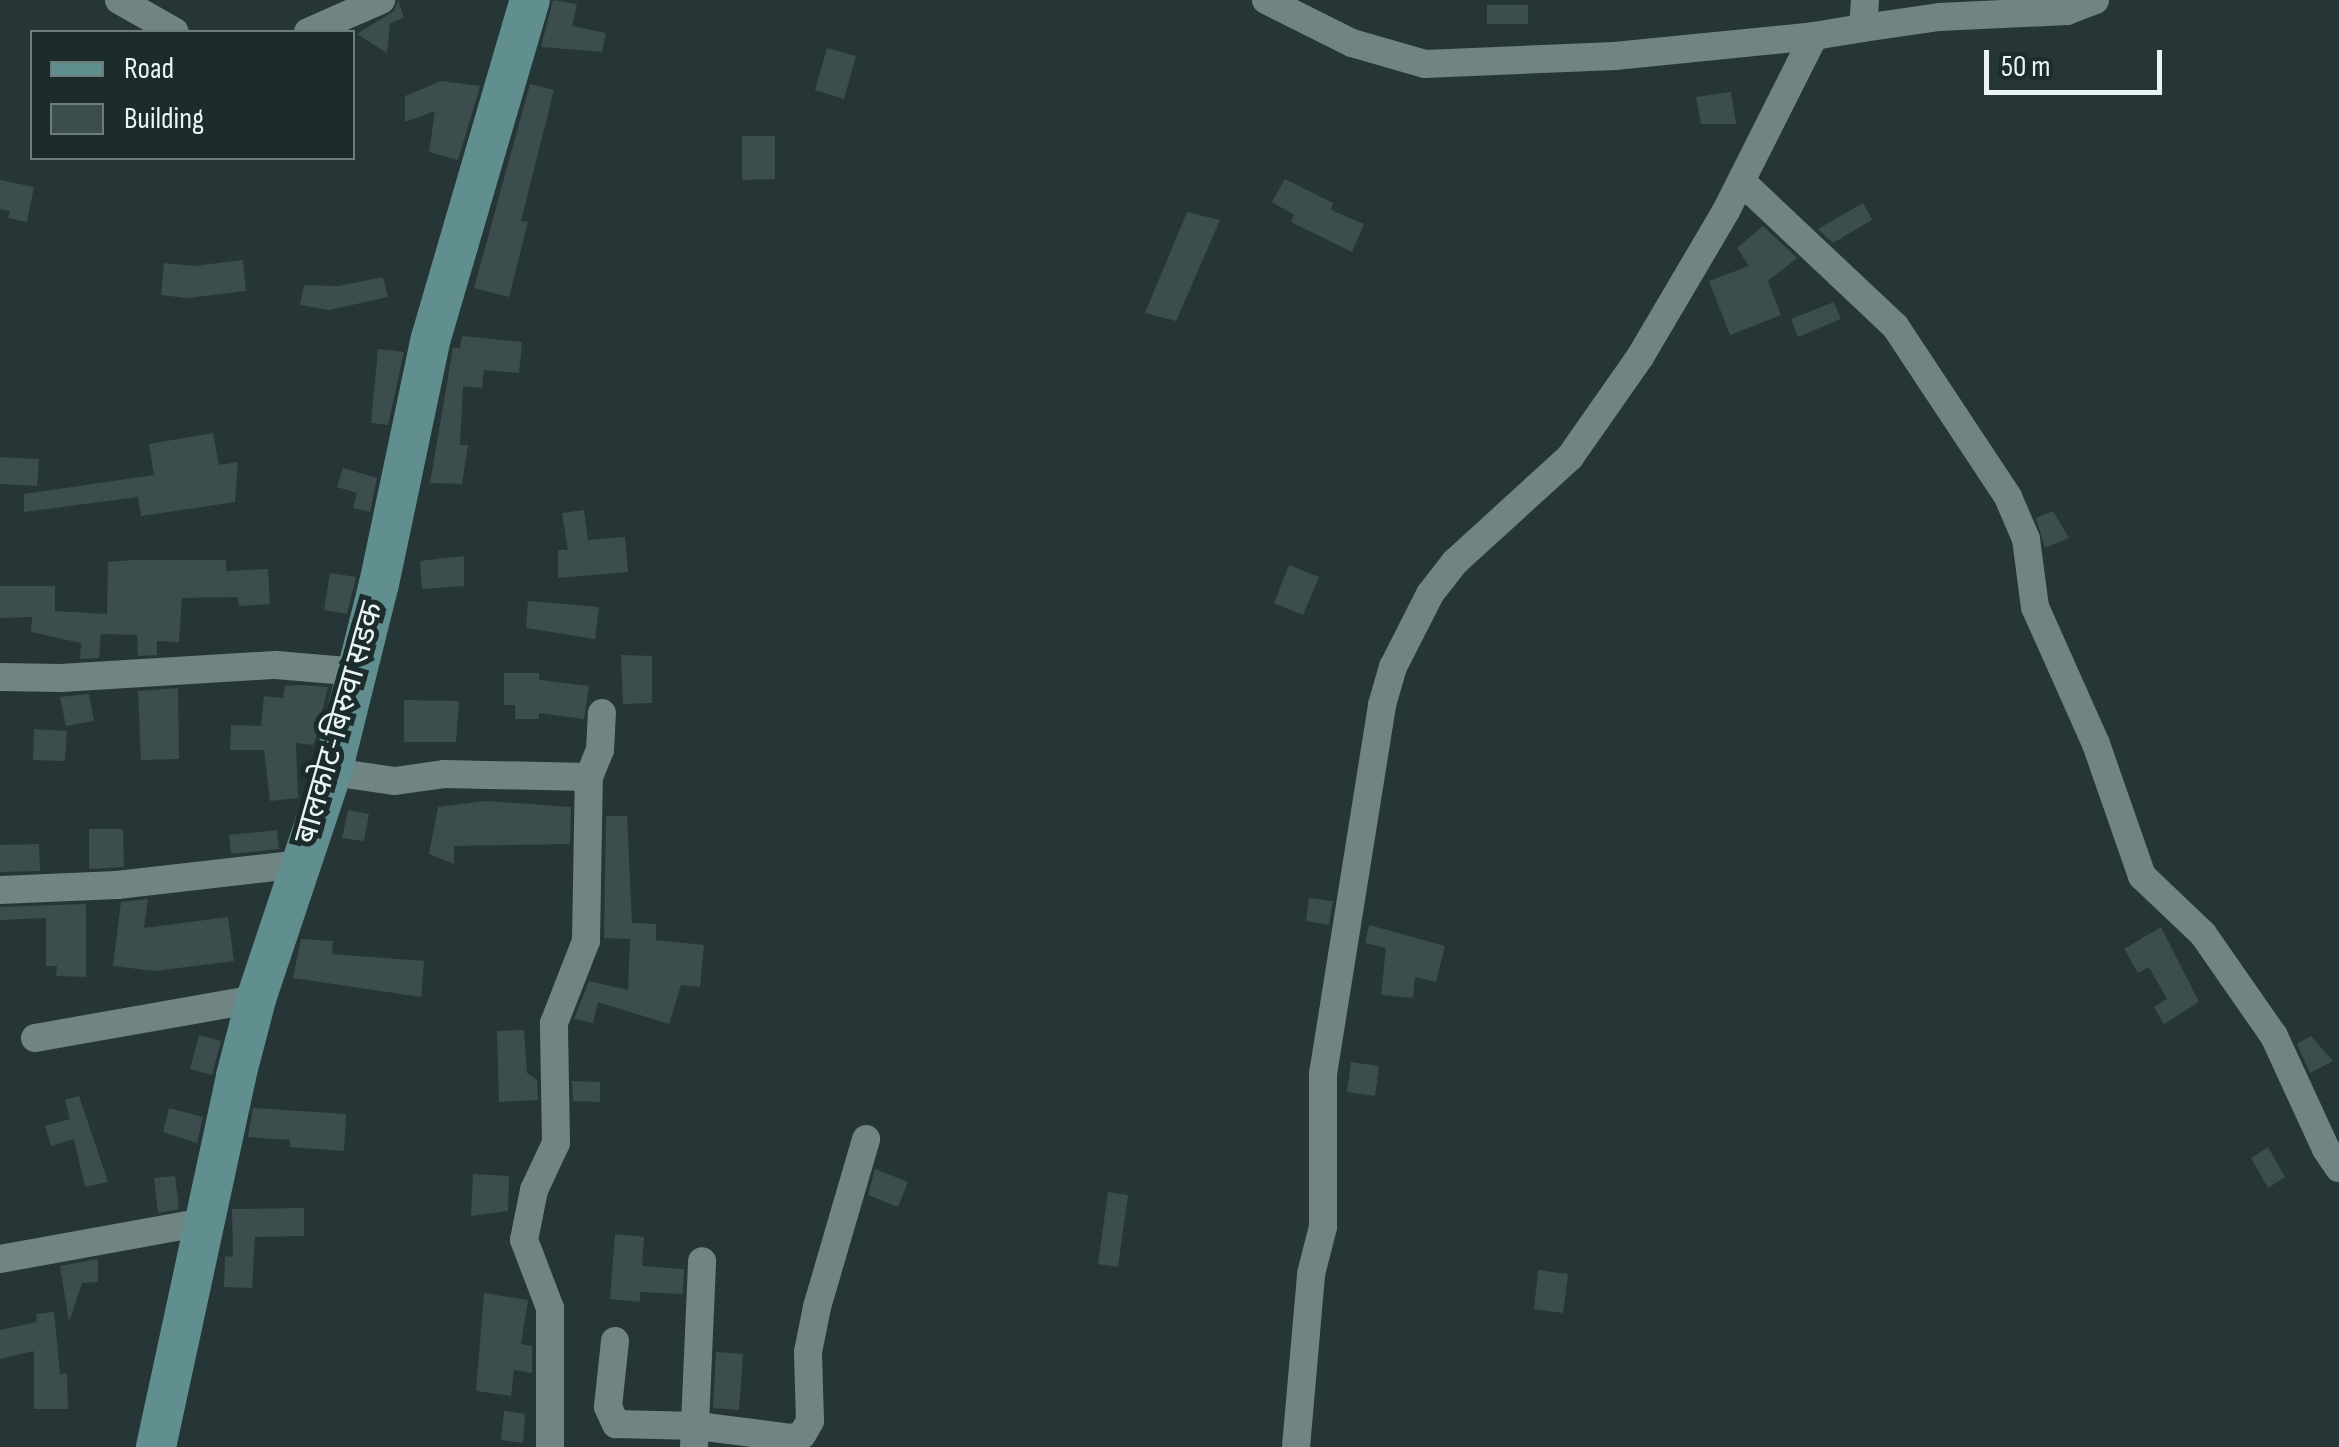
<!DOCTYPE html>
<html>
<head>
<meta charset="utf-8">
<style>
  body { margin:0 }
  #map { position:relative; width:2339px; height:1447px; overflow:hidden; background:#263636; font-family:"Sofia Sans Condensed","Noto Sans Devanagari",sans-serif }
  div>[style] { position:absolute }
  .building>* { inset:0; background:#3c4d4e }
  .street>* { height:28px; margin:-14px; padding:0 14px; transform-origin:14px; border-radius:14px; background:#718484 }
  .secondary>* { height:40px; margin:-20px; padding:0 20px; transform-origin:20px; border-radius:20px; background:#618f90 }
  span { translate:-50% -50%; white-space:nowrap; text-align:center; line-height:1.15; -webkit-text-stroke:10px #1c2c2c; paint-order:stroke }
  .street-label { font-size:32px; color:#eaf4f4 }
  .legend { position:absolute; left:30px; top:30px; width:325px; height:130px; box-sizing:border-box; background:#1c2c2c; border:2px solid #6e7c7c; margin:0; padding:12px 18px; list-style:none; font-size:30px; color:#eaf4f4 }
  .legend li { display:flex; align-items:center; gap:20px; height:50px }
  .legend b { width:50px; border:2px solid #6e7c7c }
  .scale { position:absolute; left:1984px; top:50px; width:178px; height:45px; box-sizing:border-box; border:5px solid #eaf4f4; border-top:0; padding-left:12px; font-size:30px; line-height:35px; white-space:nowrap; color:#eaf4f4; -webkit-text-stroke:8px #1c2c2c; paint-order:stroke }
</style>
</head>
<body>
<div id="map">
  <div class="building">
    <i style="clip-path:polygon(398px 0,404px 18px,390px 23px,387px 53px,357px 34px,394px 11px)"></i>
    <i style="clip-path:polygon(553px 0,577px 4px,572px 26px,606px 33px,602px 52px,541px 47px)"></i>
    <i style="clip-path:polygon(1487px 5px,1528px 5px,1528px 24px,1487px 24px)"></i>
    <i style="clip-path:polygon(827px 48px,856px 56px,844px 99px,815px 90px)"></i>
    <i style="clip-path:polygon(441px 81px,480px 86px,458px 160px,429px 152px,435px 111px,405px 122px,405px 96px)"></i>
    <i style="clip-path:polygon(530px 84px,554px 90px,521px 221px,528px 222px,509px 297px,474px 288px)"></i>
    <i style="clip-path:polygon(1731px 92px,1736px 124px,1701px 124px,1696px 97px)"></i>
    <i style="clip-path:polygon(742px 136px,775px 136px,775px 179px,742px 180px)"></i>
    <i style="clip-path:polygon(1285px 179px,1333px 203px,1331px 210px,1364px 224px,1352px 252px,1291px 222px,1294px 215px,1272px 202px)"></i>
    <i style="clip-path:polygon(0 180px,34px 187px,27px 222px,8px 218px,10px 211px,0 209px)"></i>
    <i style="clip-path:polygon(1863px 203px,1872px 220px,1833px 243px,1818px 229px)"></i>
    <i style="clip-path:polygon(1187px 212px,1220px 220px,1176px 321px,1145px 313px)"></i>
    <i style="clip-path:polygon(1763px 226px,1797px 258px,1768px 281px,1781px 315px,1730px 335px,1709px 281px,1749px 266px,1737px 248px)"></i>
    <i style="clip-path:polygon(243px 260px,246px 291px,187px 298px,161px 295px,164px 263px,194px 266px)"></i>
    <i style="clip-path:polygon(383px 277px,388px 297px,329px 310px,300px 305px,304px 285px,339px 286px)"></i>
    <i style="clip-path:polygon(1834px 302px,1841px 319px,1798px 337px,1791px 319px)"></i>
    <i style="clip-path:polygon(462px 336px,522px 342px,519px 373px,484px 370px,482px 388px,463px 386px,460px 445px,468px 445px,462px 484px,430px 483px,453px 348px,460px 348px)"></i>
    <i style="clip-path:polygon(378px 349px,404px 352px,388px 425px,371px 423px)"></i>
    <i style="clip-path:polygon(213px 433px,219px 465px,238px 462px,235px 502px,141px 516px,138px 497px,24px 512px,24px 494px,154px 475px,149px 444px)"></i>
    <i style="clip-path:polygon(0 457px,39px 459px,37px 486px,0 484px)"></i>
    <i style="clip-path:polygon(343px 468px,377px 478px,370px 512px,353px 508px,357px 493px,337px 487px)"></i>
    <i style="clip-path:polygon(584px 510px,588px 540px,625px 537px,628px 572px,558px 578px,558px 550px,568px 550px,562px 513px)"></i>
    <i style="clip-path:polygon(2053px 511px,2069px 538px,2045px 548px,2036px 518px)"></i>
    <i style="clip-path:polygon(464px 556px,464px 586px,422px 589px,420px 561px)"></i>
    <i style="clip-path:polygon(134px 560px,226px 560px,226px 571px,268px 569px,270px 604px,239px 606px,238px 597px,182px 598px,179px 642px,157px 641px,157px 655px,138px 656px,137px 635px,101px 634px,99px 658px,80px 659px,81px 643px,31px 632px,32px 617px,0 618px,0 586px,55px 586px,55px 611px,107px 614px,108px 562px)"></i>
    <i style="clip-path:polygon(1289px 565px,1319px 577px,1303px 615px,1274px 603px)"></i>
    <i style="clip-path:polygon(330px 573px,356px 577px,347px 614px,324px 610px)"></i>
    <i style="clip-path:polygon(528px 601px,599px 607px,595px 639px,526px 628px)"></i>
    <i style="clip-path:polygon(621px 655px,652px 656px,652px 703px,623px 704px)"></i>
    <i style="clip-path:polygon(504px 673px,539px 673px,539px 680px,589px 686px,584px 719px,539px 713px,539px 719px,515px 719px,515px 705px,504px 705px)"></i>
    <i style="clip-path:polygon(302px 685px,328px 687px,314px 745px,296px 743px,298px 798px,270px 801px,264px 750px,230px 750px,231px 725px,261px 726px,264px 696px,283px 698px,285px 686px)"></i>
    <i style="clip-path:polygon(178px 688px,179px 759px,141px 760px,138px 691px)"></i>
    <i style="clip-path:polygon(89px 694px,94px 721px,66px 726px,60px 697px)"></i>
    <i style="clip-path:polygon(404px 700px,459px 701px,456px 742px,404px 742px)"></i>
    <i style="clip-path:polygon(34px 729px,67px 731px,65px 761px,33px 760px)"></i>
    <i style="clip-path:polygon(485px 801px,571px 807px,570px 844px,454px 846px,454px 864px,429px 854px,438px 807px)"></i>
    <i style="clip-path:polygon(348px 810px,369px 814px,364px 841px,342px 838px)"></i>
    <i style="clip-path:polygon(606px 816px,627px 816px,632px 923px,656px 924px,656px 940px,704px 945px,700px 987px,681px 985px,669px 1024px,598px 1002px,593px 1023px,574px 1019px,589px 981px,628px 990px,630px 939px,604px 938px)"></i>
    <i style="clip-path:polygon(89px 829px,123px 829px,124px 867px,89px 869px)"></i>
    <i style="clip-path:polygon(277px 830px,279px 849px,231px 854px,229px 835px)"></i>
    <i style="clip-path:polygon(39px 844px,40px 871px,0 872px,0 845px)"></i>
    <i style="clip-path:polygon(1309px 898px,1333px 901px,1329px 925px,1306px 921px)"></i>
    <i style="clip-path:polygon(148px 899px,144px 928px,228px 917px,234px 961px,155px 971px,113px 966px,121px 902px)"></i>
    <i style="clip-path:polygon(86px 904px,86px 977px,56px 976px,57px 966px,46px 966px,46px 918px,0 920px,0 907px)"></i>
    <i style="clip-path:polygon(1369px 925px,1445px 946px,1436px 982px,1415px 977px,1413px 998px,1381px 995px,1386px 948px,1365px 943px)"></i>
    <i style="clip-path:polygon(2161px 927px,2199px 1002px,2164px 1024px,2154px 1007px,2167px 999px,2149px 967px,2138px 973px,2124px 949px)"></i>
    <i style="clip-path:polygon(301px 939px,333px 941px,332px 954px,424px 961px,421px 997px,293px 978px)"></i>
    <i style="clip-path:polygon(524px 1030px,527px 1073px,537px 1080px,538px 1100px,499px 1102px,497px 1031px)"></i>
    <i style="clip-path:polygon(199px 1035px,221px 1041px,212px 1075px,190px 1069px)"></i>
    <i style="clip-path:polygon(2311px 1036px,2333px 1061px,2310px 1073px,2297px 1044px)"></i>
    <i style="clip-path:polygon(1351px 1062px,1379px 1066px,1375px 1096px,1347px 1092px)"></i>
    <i style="clip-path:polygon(572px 1081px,600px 1082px,600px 1102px,573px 1101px)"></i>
    <i style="clip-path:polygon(79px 1096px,108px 1182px,85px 1187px,74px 1139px,51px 1146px,45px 1126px,70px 1119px,65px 1100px)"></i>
    <i style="clip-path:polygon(169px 1108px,203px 1117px,197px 1143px,163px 1132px)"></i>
    <i style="clip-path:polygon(253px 1108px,346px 1114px,344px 1151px,290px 1147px,290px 1140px,248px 1137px)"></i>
    <i style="clip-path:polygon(2268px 1147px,2285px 1177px,2268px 1188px,2251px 1158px)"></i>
    <i style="clip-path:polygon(875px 1169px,908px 1182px,898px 1207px,868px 1195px)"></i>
    <i style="clip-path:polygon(473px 1174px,509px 1176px,508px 1211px,471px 1216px)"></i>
    <i style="clip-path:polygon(175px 1176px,179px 1209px,158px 1213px,154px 1178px)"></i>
    <i style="clip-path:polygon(1108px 1192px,1128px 1195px,1118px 1267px,1098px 1264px)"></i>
    <i style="clip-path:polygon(304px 1208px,304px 1236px,255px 1237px,252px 1288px,224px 1287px,225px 1256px,233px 1257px,232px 1209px)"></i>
    <i style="clip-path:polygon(615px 1234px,644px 1237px,642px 1266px,684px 1269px,683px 1294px,640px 1292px,640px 1302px,610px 1299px)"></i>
    <i style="clip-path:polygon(98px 1259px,98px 1282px,82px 1283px,69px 1322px,60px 1266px)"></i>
    <i style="clip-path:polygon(1538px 1270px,1568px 1274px,1563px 1313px,1534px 1309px)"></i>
    <i style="clip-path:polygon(484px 1293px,528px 1300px,521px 1344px,532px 1346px,532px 1373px,514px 1370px,511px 1396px,476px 1391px)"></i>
    <i style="clip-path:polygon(54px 1312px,60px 1374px,67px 1374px,68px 1409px,34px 1409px,34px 1351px,0 1359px,0 1330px,37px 1322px,36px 1314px)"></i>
    <i style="clip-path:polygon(716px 1352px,743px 1354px,739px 1410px,713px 1408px)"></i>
    <i style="clip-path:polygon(504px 1411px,525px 1414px,523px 1443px,501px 1440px)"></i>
  </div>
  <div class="street">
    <i style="left:119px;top:0;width:64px;rotate:29.7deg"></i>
    <i style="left:1266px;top:0;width:96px;rotate:26.6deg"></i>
    <i style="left:1352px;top:43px;width:76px;rotate:16deg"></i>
    <i style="left:1425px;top:64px;width:190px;rotate:-2.4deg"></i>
    <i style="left:1615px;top:56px;width:200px;rotate:-5.7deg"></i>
    <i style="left:1863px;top:28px;width:77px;rotate:-8.2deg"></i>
    <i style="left:1939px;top:17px;width:128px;rotate:-2.7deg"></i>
    <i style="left:2067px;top:11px;width:30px;rotate:-21deg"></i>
    <i style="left:308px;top:32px;width:80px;rotate:-23.7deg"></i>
    <i style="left:1742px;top:182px;width:210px;rotate:43.3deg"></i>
    <i style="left:1895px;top:326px;width:205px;rotate:56.5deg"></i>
    <i style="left:2008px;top:497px;width:46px;rotate:66.8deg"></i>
    <i style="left:2026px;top:539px;width:69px;rotate:82.5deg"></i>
    <i style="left:2035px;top:607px;width:150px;rotate:66deg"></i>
    <i style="left:2096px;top:744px;width:140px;rotate:70.8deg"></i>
    <i style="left:2142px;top:876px;width:84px;rotate:43.6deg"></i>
    <i style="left:2203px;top:934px;width:124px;rotate:55.2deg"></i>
    <i style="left:2274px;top:1036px;width:124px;rotate:65.3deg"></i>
    <i style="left:2326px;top:1149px;width:23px;rotate:56deg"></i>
    <i style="left:0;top:677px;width:61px;rotate:0.9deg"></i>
    <i style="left:61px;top:678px;width:215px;rotate:-3.5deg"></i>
    <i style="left:276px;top:665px;width:83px;rotate:4.8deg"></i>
    <i style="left:332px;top:772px;width:64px;rotate:8.1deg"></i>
    <i style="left:395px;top:781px;width:49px;rotate:-8.1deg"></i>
    <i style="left:444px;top:774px;width:145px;rotate:1.2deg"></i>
    <i style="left:0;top:890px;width:117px;rotate:-2.4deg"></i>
    <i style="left:117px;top:885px;width:184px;rotate:-6.5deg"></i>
    <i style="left:35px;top:1038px;width:224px;rotate:-10deg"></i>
    <i style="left:0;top:1259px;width:207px;rotate:-10.3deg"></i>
    <i style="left:615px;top:1341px;width:66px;rotate:96.1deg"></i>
    <i style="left:608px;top:1407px;width:19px;rotate:65deg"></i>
    <i style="left:616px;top:1424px;width:81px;rotate:1.4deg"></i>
    <i style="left:697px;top:1426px;width:96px;rotate:7.2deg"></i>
    <i style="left:792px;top:1438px;width:10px;rotate:-17deg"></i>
    <i style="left:802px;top:1435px;width:16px;rotate:-60deg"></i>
    <i style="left:810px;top:1421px;width:69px;rotate:-91.7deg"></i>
    <i style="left:808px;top:1352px;width:46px;rotate:-78.7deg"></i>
    <i style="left:817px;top:1307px;width:175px;rotate:-73.7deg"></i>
    <i style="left:550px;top:1447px;width:139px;rotate:-90deg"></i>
    <i style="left:550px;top:1308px;width:73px;rotate:-110.9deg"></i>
    <i style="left:524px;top:1240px;width:51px;rotate:-78.7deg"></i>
    <i style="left:534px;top:1190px;width:52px;rotate:-64.9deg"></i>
    <i style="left:556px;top:1143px;width:120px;rotate:-91deg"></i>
    <i style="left:554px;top:1023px;width:88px;rotate:-68.7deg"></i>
    <i style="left:586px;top:941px;width:164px;rotate:-89deg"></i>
    <i style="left:589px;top:777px;width:29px;rotate:-68deg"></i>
    <i style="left:600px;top:750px;width:37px;rotate:-87deg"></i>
    <i style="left:694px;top:1447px;width:186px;rotate:-87.5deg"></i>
    <i style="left:1296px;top:1447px;width:174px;rotate:-85deg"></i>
    <i style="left:1311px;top:1274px;width:49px;rotate:-75.7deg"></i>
    <i style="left:1323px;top:1227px;width:153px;rotate:-90deg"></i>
    <i style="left:1323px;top:1074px;width:374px;rotate:-80.9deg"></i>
    <i style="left:1382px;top:705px;width:40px;rotate:-74deg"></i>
    <i style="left:1393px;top:667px;width:82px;rotate:-63.1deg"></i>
    <i style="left:1430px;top:594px;width:41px;rotate:-52deg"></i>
    <i style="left:1455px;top:562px;width:156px;rotate:-42.4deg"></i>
    <i style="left:1570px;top:457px;width:122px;rotate:-55deg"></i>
    <i style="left:1640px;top:357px;width:169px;rotate:-59.5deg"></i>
    <i style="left:1726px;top:211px;width:196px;rotate:-63.3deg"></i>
    <i style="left:1814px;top:36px;width:50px;rotate:-9.3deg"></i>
    <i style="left:1863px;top:28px;width:28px;rotate:-86deg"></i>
  </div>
  <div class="secondary">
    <i style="left:156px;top:1447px;width:380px;rotate:-77.8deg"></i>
    <i style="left:236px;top:1076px;width:80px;rotate:-75.4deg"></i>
    <i style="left:256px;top:999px;width:239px;rotate:-71.5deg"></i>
    <i style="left:332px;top:772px;width:194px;rotate:-76deg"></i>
    <i style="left:379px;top:584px;width:251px;rotate:-78.1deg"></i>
    <i style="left:431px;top:338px;width:352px;rotate:-73.7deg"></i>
  </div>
  <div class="street-label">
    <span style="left:340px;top:723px;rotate:-74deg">बालकोट-बिरुवा सडक</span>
  </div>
  <ul class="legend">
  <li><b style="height:12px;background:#618f90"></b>Road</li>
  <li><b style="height:28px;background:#3c4d4e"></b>Building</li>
  </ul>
  <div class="scale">50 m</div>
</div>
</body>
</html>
